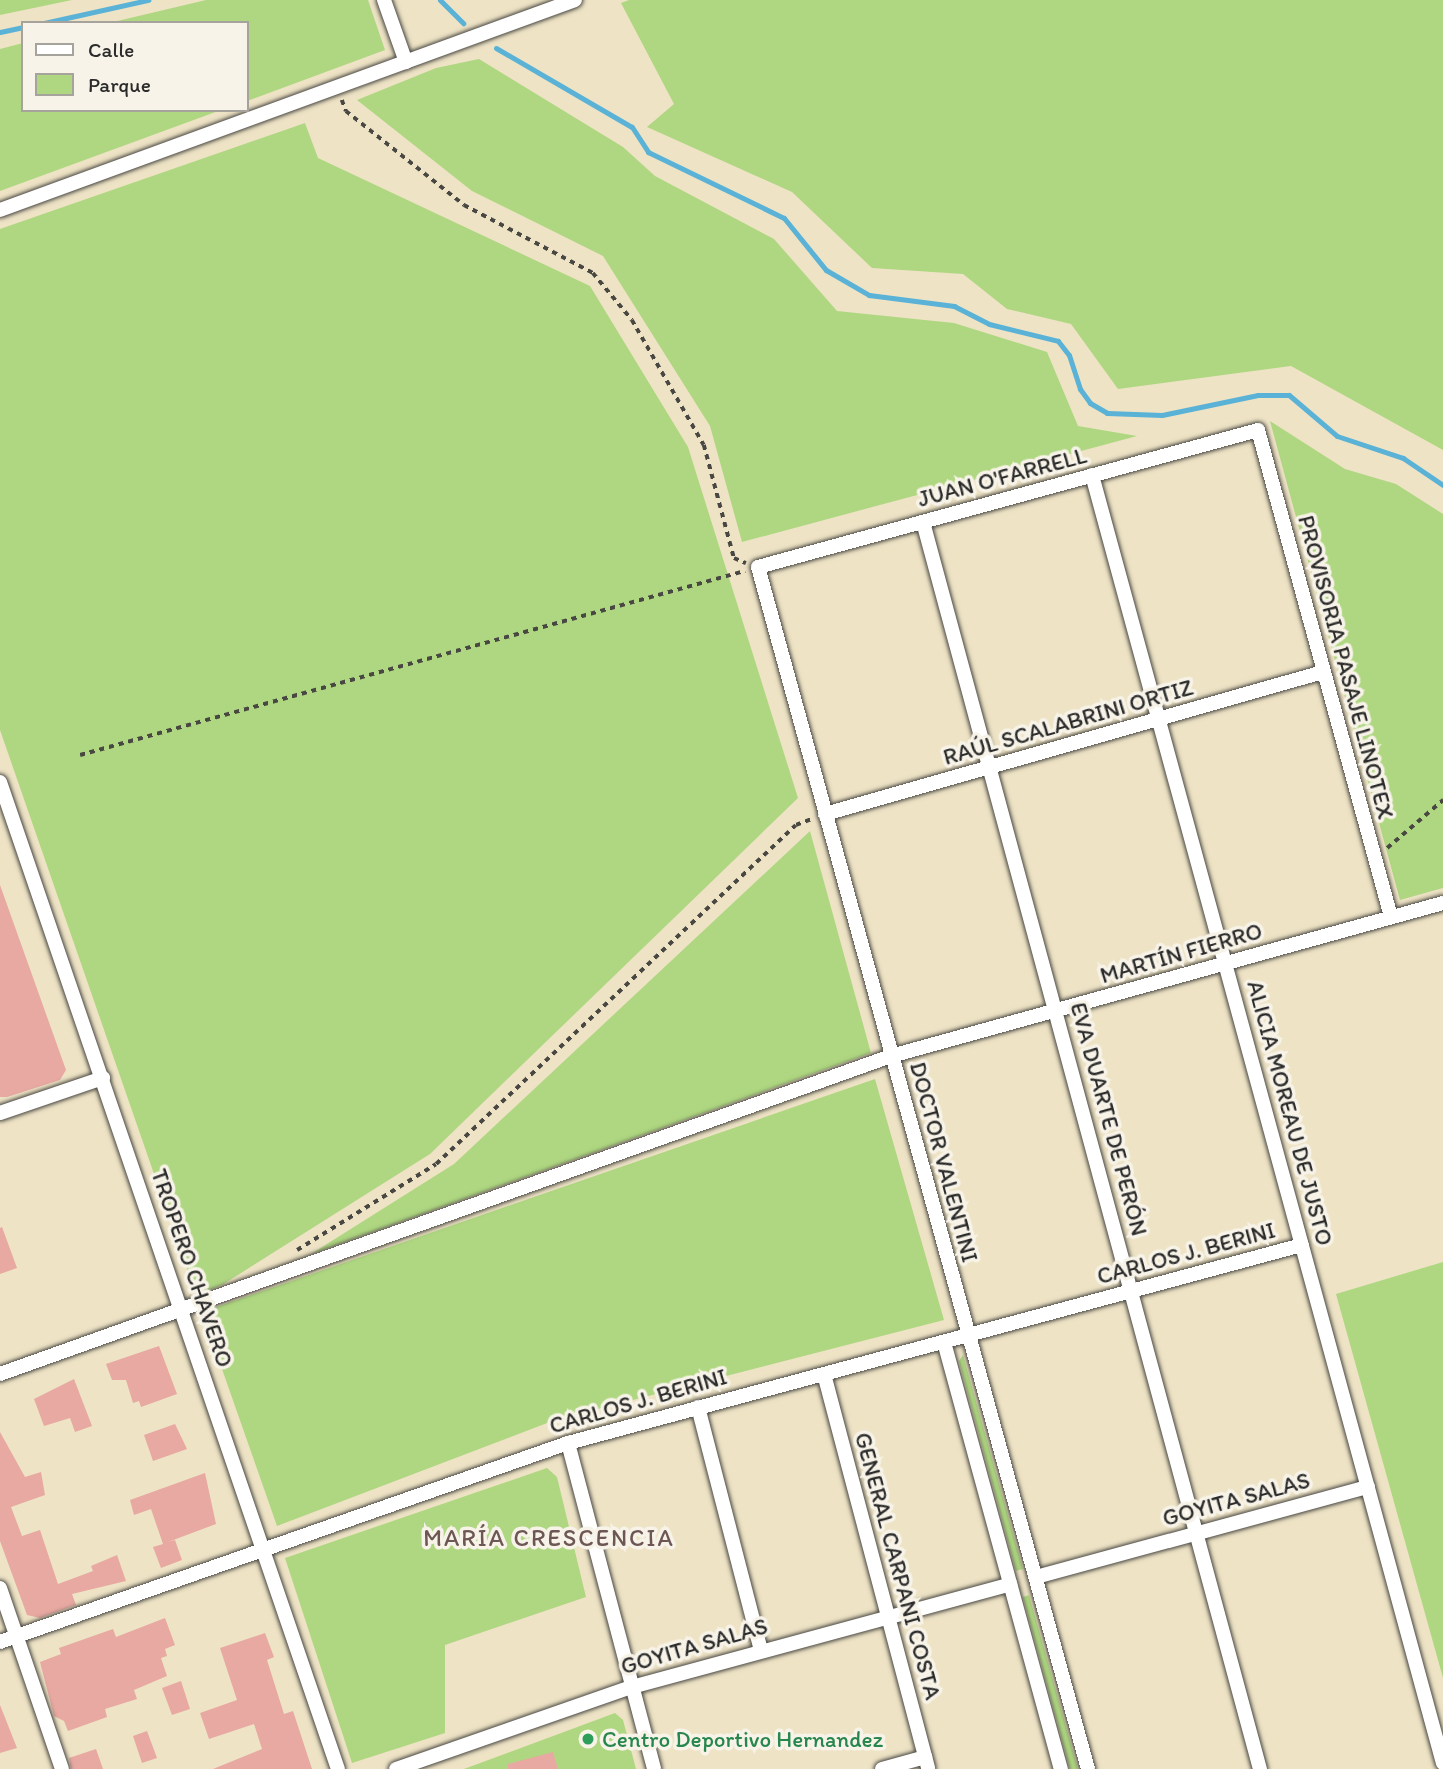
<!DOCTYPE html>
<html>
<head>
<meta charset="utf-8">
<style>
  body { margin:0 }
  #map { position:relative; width:1443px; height:1769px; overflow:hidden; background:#eee3c5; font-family:Itim,sans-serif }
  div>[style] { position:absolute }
  .green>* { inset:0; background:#afd781 }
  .stream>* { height:5px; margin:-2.5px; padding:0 2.5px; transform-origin:2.5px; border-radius:2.5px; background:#5ab2d7 }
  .building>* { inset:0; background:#e7a9a2 }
  .path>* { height:3.5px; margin-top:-1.75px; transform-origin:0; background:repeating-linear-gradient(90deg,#484742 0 5px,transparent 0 10px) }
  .roads { filter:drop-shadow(0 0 2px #484742) drop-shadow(0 0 2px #484742) }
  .minor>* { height:14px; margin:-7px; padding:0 7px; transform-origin:7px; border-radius:7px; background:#fff }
  .dots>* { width:19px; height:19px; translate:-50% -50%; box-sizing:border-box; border:4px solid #f7f3e8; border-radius:50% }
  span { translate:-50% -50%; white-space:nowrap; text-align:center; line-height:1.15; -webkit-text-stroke:7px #f7f3e8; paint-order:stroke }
  .street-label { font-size:23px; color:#2b2b2b }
  .leisure-label { font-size:23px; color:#27864d }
  .left { translate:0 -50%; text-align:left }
  .neighbourhood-label { font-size:24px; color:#6d5755; letter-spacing:2px }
  .legend { position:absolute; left:21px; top:21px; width:228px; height:91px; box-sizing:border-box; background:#f7f3e8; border:2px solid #a5a39c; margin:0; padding:9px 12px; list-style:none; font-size:21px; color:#2b2b2b }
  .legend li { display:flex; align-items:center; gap:14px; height:35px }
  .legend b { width:35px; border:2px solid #a5a39c }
</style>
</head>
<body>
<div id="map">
  <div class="green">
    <i style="clip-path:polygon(0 0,72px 0,0 15px)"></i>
    <i style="clip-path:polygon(206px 0,368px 0,385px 50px,247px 101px,247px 23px,109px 23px)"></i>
    <i style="clip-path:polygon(629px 0,1443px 0,1443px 450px,1291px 366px,1118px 389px,1071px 324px,1007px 309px,963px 274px,872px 268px,792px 192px,647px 127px,674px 104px,621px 3px)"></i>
    <i style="clip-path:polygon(23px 43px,23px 110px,221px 110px,0 191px,0 49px)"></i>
    <i style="clip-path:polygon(479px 59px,623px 147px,655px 176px,774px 239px,837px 311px,954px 323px,1047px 352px,1078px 426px,1137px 436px,742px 542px,710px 426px,603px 256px,472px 191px,357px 100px,436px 68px)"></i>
    <i style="clip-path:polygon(305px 123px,318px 158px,590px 286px,688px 447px,798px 798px,430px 1154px,222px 1285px,196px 1295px,0 730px,0 229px)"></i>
    <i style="clip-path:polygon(1270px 421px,1345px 469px,1396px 484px,1443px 514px,1443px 888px,1400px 900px)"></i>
    <i style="clip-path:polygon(810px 831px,871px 1053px,311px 1254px,454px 1164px)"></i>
    <i style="clip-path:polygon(875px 1079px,944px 1320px,555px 1420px,277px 1526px,202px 1312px)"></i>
    <i style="clip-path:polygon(1443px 1262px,1443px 1678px,1336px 1294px)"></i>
    <i style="clip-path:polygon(963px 1355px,1023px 1569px,1016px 1571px,959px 1361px)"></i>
    <i style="clip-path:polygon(547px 1468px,557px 1477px,586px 1597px,445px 1645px,445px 1733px,352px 1763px,285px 1558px)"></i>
    <i style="clip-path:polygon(1029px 1595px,1078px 1769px,1070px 1769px,1023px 1597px)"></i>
    <i style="clip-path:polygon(615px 1713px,623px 1720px,636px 1769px,464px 1769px)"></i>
  </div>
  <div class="stream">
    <i style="left:440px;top:0;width:33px;rotate:45deg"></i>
    <i style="left:44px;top:23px;width:107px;rotate:-12.5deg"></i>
    <i style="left:0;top:32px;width:24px;rotate:-12deg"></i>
    <i style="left:496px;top:48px;width:157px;rotate:30.2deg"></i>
    <i style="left:632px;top:127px;width:30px;rotate:57deg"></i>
    <i style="left:648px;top:152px;width:151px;rotate:25.9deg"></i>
    <i style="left:784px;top:218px;width:67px;rotate:51.1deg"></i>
    <i style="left:826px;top:270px;width:50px;rotate:30.2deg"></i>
    <i style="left:869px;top:295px;width:86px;rotate:7.4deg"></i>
    <i style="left:954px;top:306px;width:39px;rotate:27deg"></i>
    <i style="left:989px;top:324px;width:71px;rotate:13.8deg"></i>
    <i style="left:1058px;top:341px;width:18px;rotate:52deg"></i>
    <i style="left:1069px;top:355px;width:36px;rotate:72deg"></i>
    <i style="left:1080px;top:389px;width:17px;rotate:54deg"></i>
    <i style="left:1090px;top:403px;width:20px;rotate:30deg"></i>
    <i style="left:1107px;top:413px;width:55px;rotate:2.1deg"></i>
    <i style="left:1162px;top:415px;width:98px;rotate:-11.8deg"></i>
    <i style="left:1258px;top:395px;width:31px"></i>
    <i style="left:1289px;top:395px;width:63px;rotate:40.5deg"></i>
    <i style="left:1337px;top:436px;width:70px;rotate:18.4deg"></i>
    <i style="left:1403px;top:458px;width:48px;rotate:34deg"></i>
  </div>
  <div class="building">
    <i style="clip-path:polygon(0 885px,66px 1070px,60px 1080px,7px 1097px,0 1097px)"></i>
    <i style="clip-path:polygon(2px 1227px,17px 1268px,0 1274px,0 1228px)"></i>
    <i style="clip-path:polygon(159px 1346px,177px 1394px,141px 1407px,139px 1401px,133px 1403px,126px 1380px,112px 1380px,106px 1364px)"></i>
    <i style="clip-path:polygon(74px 1379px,92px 1426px,75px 1432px,70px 1418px,44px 1426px,34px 1399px)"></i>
    <i style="clip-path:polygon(175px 1424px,187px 1449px,153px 1461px,144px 1435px)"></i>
    <i style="clip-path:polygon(0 1432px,25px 1477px,41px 1472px,45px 1495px,11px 1507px,22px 1536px,40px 1530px,58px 1584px,93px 1571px,91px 1566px,117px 1555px,126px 1581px,72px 1594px,76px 1605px,40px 1618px,27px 1615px,0 1541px)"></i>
    <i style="clip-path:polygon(205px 1473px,216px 1524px,168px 1542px,175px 1540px,182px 1560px,161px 1568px,153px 1547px,163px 1544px,151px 1509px,134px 1515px,130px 1500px)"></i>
    <i style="clip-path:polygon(165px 1618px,175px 1645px,165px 1649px,167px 1656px,161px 1658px,167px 1676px,134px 1690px,137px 1699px,105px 1709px,107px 1717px,68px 1731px,64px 1721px,54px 1716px,40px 1662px,61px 1654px,59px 1648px,113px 1629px,116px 1637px)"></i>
    <i style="clip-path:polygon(265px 1633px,274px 1657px,267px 1660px,284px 1714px,293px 1711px,312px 1769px,213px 1769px,262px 1749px,254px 1724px,209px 1739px,200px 1713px,237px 1700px,220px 1648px)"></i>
    <i style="clip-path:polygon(181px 1681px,190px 1709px,172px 1715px,162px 1688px)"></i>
    <i style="clip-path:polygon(0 1705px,17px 1748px,0 1753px)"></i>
    <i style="clip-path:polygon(147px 1731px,157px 1758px,142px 1763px,133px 1736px)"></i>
    <i style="clip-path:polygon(96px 1749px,103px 1769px,71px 1769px,69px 1758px)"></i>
    <i style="clip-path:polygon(553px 1752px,558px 1769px,508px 1769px,508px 1764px)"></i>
  </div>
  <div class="path">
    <i style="left:342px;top:100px;width:12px;rotate:70deg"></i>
    <i style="left:346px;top:111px;width:151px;rotate:38.5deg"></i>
    <i style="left:464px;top:205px;width:146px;rotate:27.8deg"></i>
    <i style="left:593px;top:273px;width:61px;rotate:50.3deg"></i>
    <i style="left:632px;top:320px;width:144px;rotate:60.1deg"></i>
    <i style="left:704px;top:445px;width:117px;rotate:75.1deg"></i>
    <i style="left:734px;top:558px;width:13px;rotate:23deg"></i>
    <i style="left:80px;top:755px;width:690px;rotate:-15.47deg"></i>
    <i style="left:1387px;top:848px;width:74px;rotate:-40.6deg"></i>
    <i style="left:297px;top:1250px;width:163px;rotate:-31.7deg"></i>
    <i style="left:436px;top:1164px;width:494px;rotate:-43.3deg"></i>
    <i style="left:796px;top:825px;width:17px;rotate:-21deg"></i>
  </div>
  <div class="roads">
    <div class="minor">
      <i style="left:384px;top:0;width:66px;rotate:70.5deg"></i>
      <i style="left:0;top:210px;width:612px;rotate:-20.06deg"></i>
      <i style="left:1092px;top:475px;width:1335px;rotate:74.76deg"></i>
      <i style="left:923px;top:522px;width:1292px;rotate:74.88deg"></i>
      <i style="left:0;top:782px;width:1043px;rotate:71.1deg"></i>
      <i style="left:825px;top:814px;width:518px;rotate:-15.92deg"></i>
      <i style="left:0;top:1113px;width:109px;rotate:-18.8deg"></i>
      <i style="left:944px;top:1342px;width:443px;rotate:74.7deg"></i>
      <i style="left:0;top:1374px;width:946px;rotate:-19.64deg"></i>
      <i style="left:891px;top:1056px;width:573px;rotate:-15.49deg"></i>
      <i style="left:824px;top:1374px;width:408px;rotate:75.2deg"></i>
      <i style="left:698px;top:1407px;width:252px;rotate:75.5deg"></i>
      <i style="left:568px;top:1443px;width:337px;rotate:75.2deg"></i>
      <i style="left:1036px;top:1577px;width:344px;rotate:-15.2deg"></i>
      <i style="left:0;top:1588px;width:191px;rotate:71.1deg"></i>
      <i style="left:0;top:1642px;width:602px;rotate:-19.31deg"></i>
      <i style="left:568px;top:1443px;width:760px;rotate:-15.1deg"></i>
      <i style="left:396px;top:1769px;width:250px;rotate:-19.2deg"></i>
      <i style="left:632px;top:1687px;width:392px;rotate:-15.2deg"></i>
      <i style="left:882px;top:1769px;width:45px;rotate:-15.6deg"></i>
      <i style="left:1088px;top:1769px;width:1246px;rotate:-105.35deg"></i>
      <i style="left:758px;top:567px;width:518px;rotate:-15.32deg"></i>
      <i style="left:1258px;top:430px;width:505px;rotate:74.72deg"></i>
    </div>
  </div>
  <div class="dots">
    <i style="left:588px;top:1739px;background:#2e9e5b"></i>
  </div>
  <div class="street-label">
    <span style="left:1002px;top:477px;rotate:-15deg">JUAN O'FARRELL</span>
    <span style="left:1346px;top:667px;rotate:75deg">PROVISORIA PASAJE LINOTEX</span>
    <span style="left:1068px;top:722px;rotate:-16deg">RAÚL SCALABRINI ORTIZ</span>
    <span style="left:1181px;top:953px;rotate:-16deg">MARTÍN FIERRO</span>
    <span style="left:1290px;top:1113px;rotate:75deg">ALICIA MOREAU DE JUSTO</span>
    <span style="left:1109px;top:1119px;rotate:75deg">EVA DUARTE DE PERÓN</span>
    <span style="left:944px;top:1162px;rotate:75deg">DOCTOR VALENTINI</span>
    <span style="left:1186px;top:1253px;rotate:-15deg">CARLOS J. BERINI</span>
    <span style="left:192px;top:1268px;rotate:71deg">TROPERO CHAVERO</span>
    <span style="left:638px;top:1401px;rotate:-16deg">CARLOS J. BERINI</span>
    <span style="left:1236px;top:1499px;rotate:-15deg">GOYITA SALAS</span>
    <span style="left:898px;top:1566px;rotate:75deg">GENERAL CARPANI COSTA</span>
    <span style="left:694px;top:1646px;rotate:-16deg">GOYITA SALAS</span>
  </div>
  <div class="leisure-label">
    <span class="left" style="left:602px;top:1739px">Centro Deportivo Hernandez</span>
  </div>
  <div class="neighbourhood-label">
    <span style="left:549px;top:1538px">MARÍA CRESCENCIA</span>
  </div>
  <ul class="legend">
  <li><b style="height:9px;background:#fff"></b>Calle</li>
  <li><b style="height:19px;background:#afd781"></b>Parque</li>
  </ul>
</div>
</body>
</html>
